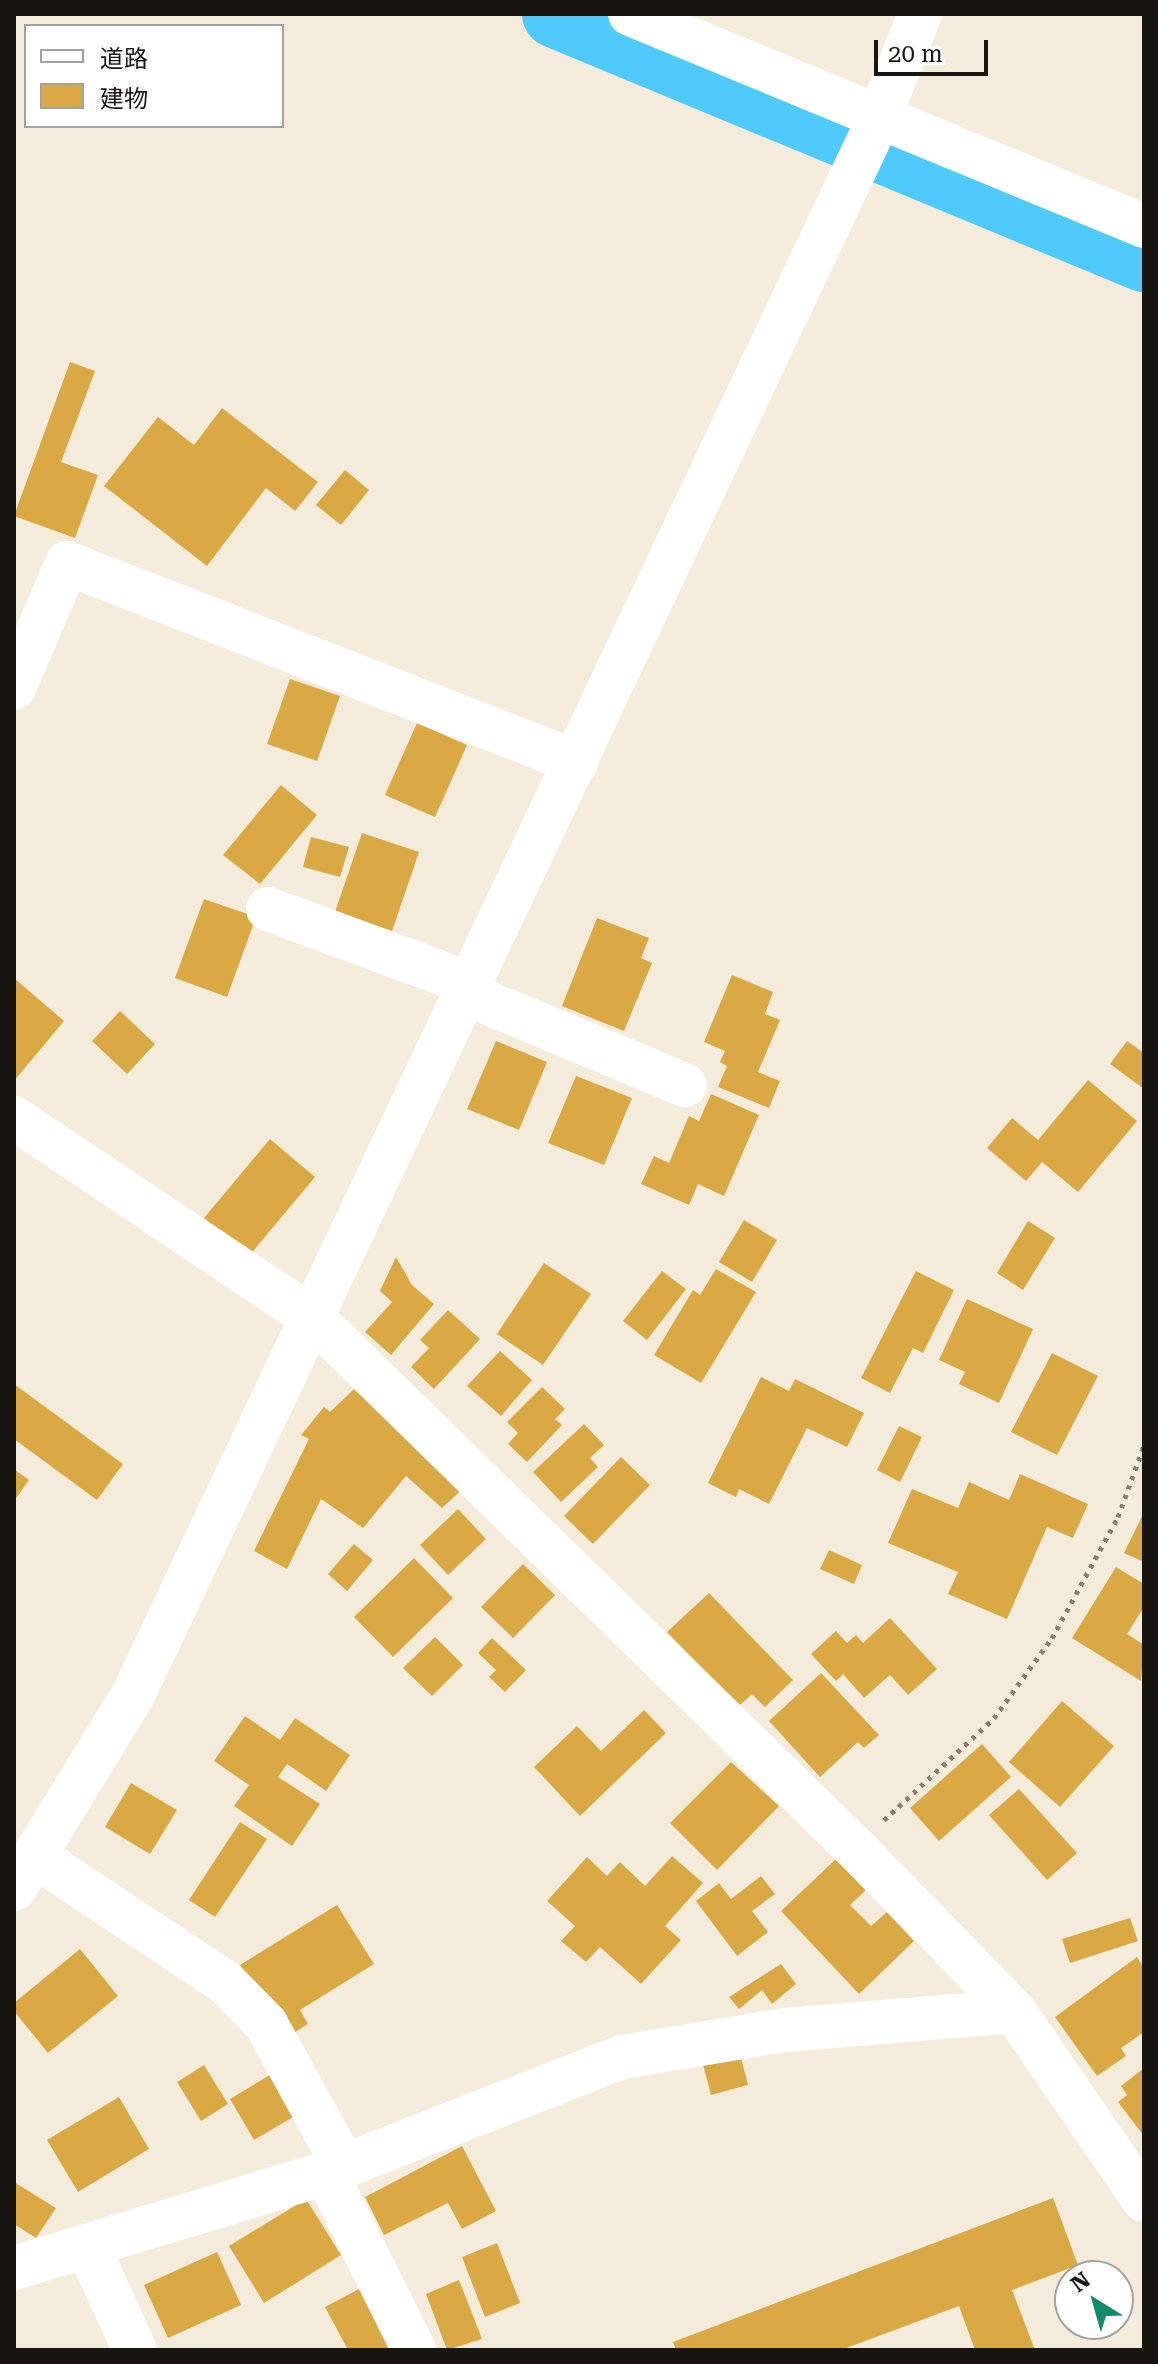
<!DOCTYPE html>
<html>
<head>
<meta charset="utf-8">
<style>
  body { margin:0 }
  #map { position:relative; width:1158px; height:2364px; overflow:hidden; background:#f4ebdb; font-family:"Roboto Serif","Noto Sans JP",serif }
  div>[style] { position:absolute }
  .river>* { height:68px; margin:-34px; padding:0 34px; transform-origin:34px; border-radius:34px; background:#4ecafd }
  .building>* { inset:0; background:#daa944 }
  .path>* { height:5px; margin-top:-2.5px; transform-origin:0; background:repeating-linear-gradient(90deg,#857f74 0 4px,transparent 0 10px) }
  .minor>* { height:44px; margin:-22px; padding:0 22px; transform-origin:22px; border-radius:22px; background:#fff }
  span { translate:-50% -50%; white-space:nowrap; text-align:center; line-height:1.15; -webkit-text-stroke:7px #fff; paint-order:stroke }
  .frame { position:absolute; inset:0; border:16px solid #191611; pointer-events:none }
  .legend { position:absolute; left:24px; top:24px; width:260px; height:104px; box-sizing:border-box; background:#fff; border:2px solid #a3a2a0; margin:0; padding:10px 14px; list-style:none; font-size:24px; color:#191611 }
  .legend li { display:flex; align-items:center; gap:16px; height:40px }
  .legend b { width:40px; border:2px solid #a3a2a0 }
  .north { position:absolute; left:1054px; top:2260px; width:80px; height:80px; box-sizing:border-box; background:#fff; border:2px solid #a3a2a0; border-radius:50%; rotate:323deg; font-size:22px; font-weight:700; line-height:32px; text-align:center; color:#191611 }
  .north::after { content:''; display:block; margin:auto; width:28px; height:36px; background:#128a6c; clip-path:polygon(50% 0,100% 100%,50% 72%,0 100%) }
  .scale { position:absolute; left:874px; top:40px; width:114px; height:36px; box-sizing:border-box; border:4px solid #191611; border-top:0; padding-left:10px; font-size:24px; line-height:28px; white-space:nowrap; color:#191611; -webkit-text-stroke:6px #fff; paint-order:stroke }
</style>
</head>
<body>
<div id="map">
  <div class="river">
    <i style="left:556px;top:14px;width:637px;rotate:22.54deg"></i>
  </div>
  <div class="building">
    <i style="clip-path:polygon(70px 362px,95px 371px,61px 462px,98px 475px,75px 538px,14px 516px)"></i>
    <i style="clip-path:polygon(222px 408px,318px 482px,295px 511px,266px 488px,207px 566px,104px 486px,158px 417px,194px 445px)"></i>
    <i style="clip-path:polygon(345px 470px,369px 490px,341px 525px,316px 505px)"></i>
    <i style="clip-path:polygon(290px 679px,340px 696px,317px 761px,267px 744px)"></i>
    <i style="clip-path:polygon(417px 723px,467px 745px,435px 817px,385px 795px)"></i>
    <i style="clip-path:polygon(281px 785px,317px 815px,260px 884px,223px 855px)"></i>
    <i style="clip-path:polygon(362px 833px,419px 852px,392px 931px,335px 912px)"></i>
    <i style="clip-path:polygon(311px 837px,349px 847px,340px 877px,303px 867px)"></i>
    <i style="clip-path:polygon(204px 899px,256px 917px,227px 997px,175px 978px)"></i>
    <i style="clip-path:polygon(597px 918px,649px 938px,641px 958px,652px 963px,624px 1031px,562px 1006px)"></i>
    <i style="clip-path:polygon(732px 975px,773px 992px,765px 1014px,780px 1020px,758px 1072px,780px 1081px,769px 1108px,718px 1087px,727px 1066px,720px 1062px,725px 1051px,704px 1042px)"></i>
    <i style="clip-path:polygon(14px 978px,64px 1021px,14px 1081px)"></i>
    <i style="clip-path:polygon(120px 1011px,155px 1044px,127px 1074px,92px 1041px)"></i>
    <i style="clip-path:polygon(496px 1041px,547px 1062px,519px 1130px,467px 1109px)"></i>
    <i style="clip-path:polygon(1127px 1041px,1144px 1053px,1144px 1089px,1110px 1064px)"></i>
    <i style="clip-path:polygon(576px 1076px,632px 1098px,604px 1165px,548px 1143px)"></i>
    <i style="clip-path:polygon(1088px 1080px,1137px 1121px,1078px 1192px,1042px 1162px,1026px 1181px,987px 1148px,1012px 1118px,1038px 1140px)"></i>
    <i style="clip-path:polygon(711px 1094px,759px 1115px,724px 1196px,698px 1184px,689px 1205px,641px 1184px,654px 1156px,669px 1163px,689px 1116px,699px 1121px)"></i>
    <i style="clip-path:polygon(270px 1139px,315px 1177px,249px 1256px,204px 1218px)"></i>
    <i style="clip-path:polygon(744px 1220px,777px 1240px,752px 1282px,719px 1262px)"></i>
    <i style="clip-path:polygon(1028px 1221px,1055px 1238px,1023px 1290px,997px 1273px)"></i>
    <i style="clip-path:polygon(396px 1257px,412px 1285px,434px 1304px,391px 1355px,365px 1332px,392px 1302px,380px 1291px)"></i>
    <i style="clip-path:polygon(544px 1263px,591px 1294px,543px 1365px,497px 1334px)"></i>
    <i style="clip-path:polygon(716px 1269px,756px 1292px,701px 1383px,654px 1355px,693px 1290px,700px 1295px)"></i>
    <i style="clip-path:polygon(662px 1271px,686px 1289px,647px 1340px,623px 1321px)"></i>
    <i style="clip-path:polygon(916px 1271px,954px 1290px,923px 1353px,913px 1348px,890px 1393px,861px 1378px)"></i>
    <i style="clip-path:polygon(967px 1299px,1033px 1329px,999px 1403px,959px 1384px,965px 1372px,939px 1360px)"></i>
    <i style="clip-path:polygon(448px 1310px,480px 1339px,434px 1389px,411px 1367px,429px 1348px,420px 1340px)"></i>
    <i style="clip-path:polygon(500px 1351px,532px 1380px,501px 1416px,467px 1386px)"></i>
    <i style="clip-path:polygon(1052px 1353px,1098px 1376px,1057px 1455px,1011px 1432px)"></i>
    <i style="clip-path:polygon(761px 1377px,789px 1391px,795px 1379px,864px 1413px,847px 1447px,807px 1428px,769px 1504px,739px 1489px,736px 1497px,708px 1483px)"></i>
    <i style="clip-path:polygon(14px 1384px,123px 1464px,97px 1500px,14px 1439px)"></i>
    <i style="clip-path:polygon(542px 1387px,565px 1409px,555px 1419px,562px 1425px,527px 1462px,508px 1444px,518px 1433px,507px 1422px)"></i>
    <i style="clip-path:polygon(354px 1389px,466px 1486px,442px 1508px,406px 1476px,363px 1528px,321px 1499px,287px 1569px,254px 1551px,309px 1439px,301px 1435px,324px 1407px,330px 1412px)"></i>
    <i style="clip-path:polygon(584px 1424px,604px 1445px,590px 1458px,598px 1467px,561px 1502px,533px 1472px)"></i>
    <i style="clip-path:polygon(899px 1426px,922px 1437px,900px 1482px,877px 1470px)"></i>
    <i style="clip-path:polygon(621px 1457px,650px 1485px,593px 1544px,564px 1516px)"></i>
    <i style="clip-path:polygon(14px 1469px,29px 1480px,14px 1501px)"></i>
    <i style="clip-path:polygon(1020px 1474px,1088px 1504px,1073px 1538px,1047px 1527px,1007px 1619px,948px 1594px,958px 1572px,888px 1543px,912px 1489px,958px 1508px,969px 1482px,1009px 1500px)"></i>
    <i style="clip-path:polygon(458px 1509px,486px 1539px,448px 1575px,420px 1545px)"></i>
    <i style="clip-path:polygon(1144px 1512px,1144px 1562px,1124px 1553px)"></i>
    <i style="clip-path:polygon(354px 1544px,373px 1560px,347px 1591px,328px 1574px)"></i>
    <i style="clip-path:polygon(829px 1550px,862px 1565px,854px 1584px,820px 1569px)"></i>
    <i style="clip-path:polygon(414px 1558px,453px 1598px,393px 1657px,354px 1617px)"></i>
    <i style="clip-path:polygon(523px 1564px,555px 1595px,513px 1638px,481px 1607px)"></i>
    <i style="clip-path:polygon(1116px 1567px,1144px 1584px,1144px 1607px,1127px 1634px,1144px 1645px,1141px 1681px,1072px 1638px)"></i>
    <i style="clip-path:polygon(709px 1593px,793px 1680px,765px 1707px,752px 1694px,739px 1706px,667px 1632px)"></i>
    <i style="clip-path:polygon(890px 1618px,937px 1669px,908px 1695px,890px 1675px,864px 1698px,843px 1674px,836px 1681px,811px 1654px,836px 1631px,847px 1643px,856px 1635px,863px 1643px)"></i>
    <i style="clip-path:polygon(435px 1637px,463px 1665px,432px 1696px,403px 1668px)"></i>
    <i style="clip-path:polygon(492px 1638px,526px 1670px,505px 1692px,489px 1677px,496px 1670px,478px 1653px)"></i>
    <i style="clip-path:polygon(821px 1673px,879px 1735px,864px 1748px,858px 1742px,820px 1777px,769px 1721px)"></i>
    <i style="clip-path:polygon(1062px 1701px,1114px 1746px,1060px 1807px,1009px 1762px)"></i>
    <i style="clip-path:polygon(644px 1710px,666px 1733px,580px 1816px,534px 1767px,577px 1726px,601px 1751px)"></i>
    <i style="clip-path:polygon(245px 1716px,280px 1740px,295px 1718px,350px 1755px,326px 1791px,287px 1764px,278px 1777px,320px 1804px,292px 1846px,234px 1806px,249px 1785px,214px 1761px)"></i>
    <i style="clip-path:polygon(982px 1744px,1011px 1777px,939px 1841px,910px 1808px)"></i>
    <i style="clip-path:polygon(731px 1762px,779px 1806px,717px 1870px,670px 1823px)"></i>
    <i style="clip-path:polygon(131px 1783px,177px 1810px,150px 1854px,105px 1827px)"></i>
    <i style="clip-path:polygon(1019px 1789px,1077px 1853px,1047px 1880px,989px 1815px)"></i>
    <i style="clip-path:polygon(240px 1822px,267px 1839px,215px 1917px,189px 1900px)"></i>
    <i style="clip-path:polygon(672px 1856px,703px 1883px,665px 1926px,681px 1940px,641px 1984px,600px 1947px,586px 1962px,561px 1941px,575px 1926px,547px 1901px,587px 1857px,607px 1876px,620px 1862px,645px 1886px)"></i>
    <i style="clip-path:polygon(837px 1858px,867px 1889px,850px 1905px,871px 1926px,887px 1912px,914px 1941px,859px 1994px,781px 1911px)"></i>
    <i style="clip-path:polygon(761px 1876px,775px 1894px,752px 1911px,768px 1932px,737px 1956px,696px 1901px,719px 1883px,731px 1899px)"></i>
    <i style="clip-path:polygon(337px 1905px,374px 1964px,300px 2010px,308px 2024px,286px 2038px,240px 1965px)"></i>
    <i style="clip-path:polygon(1130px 1918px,1138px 1941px,1070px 1963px,1062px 1939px)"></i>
    <i style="clip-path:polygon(80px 1949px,118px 1996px,48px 2053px,14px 2011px,14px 2003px)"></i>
    <i style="clip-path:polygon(1137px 1957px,1144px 1968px,1144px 2032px,1121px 2048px,1126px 2056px,1097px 2076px,1055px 2017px)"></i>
    <i style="clip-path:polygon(781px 1964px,796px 1984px,772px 2004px,762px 1990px,739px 2009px,729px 1997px)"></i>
    <i style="clip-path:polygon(739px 2050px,748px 2085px,711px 2095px,702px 2060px)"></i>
    <i style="clip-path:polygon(204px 2065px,228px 2104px,201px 2121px,177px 2082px)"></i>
    <i style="clip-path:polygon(1144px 2068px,1144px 2136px,1118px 2102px,1127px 2095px,1121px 2086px)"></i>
    <i style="clip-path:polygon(280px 2069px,305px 2110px,254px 2140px,230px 2099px)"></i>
    <i style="clip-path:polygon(119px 2097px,149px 2149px,78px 2192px,47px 2140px)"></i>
    <i style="clip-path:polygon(462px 2146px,496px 2211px,462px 2229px,448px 2203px,384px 2235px,365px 2197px)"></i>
    <i style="clip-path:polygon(14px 2182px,56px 2208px,36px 2238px,14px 2224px)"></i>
    <i style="clip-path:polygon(1053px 2198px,1078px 2265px,1012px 2290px,1035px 2350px,975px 2350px,959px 2306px,841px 2350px,676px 2350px,673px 2342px)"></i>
    <i style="clip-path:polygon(306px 2199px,341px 2255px,264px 2303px,229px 2246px)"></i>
    <i style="clip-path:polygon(497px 2243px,520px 2303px,485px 2317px,462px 2257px)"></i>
    <i style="clip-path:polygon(217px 2252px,241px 2305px,168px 2338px,144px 2285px)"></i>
    <i style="clip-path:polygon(459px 2280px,482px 2339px,447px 2350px,426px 2294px)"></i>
    <i style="clip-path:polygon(359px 2289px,392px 2350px,348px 2350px,325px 2307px)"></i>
  </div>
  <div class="path">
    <i style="left:884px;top:1820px;width:150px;rotate:-42.8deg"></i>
    <i style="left:994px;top:1718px;width:99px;rotate:-54.1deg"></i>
    <i style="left:1052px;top:1638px;width:138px;rotate:-61.4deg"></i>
    <i style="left:1118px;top:1517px;width:77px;rotate:-70.1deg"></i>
  </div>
  <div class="minor">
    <i style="left:630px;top:14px;width:556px;rotate:22.41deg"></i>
    <i style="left:14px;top:688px;width:136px;rotate:-67deg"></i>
    <i style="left:67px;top:563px;width:547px;rotate:21.35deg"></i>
    <i style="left:268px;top:909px;width:216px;rotate:20.3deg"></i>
    <i style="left:467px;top:994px;width:236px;rotate:22.7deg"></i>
    <i style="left:14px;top:1118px;width:361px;rotate:33.8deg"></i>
    <i style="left:314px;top:1319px;width:755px;rotate:44.36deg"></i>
    <i style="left:854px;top:1847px;width:229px;rotate:45.7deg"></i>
    <i style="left:1014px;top:2011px;width:229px;rotate:55.5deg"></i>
    <i style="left:35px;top:1856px;width:228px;rotate:33.6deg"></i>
    <i style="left:225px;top:1982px;width:59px;rotate:45.7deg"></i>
    <i style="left:266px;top:2024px;width:162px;rotate:61.2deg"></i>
    <i style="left:14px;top:1889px;width:230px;rotate:-58.5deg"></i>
    <i style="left:134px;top:1693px;width:1745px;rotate:-64.68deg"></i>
    <i style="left:880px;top:116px;width:110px;rotate:-68.6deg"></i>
    <i style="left:326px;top:2173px;width:198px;rotate:63.6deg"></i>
    <i style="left:88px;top:2247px;width:113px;rotate:65.5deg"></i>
    <i style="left:14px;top:2268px;width:326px;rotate:-16.9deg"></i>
    <i style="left:326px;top:2173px;width:318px;rotate:-21.4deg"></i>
    <i style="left:622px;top:2057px;width:165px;rotate:-9.4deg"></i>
    <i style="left:785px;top:2030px;width:230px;rotate:-4.7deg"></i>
  </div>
  <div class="frame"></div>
  <ul class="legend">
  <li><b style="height:10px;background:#fff"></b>道路</li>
  <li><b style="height:22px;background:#daa944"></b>建物</li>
  </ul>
  <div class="north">N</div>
  <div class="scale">20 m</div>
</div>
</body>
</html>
